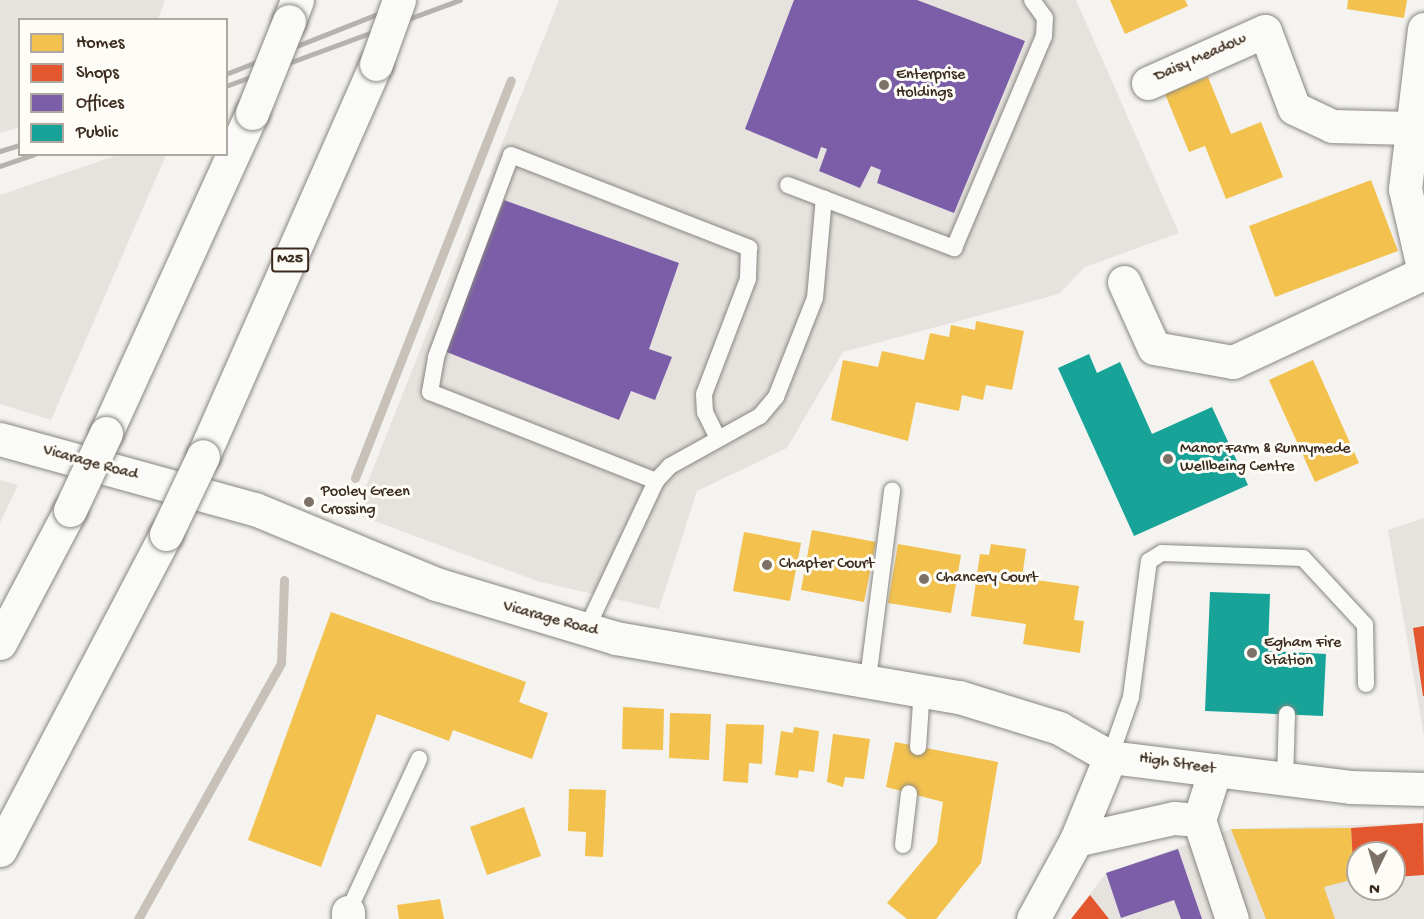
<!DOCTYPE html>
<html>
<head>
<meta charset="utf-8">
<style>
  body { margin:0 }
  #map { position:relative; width:1424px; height:919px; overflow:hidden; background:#f4f3ef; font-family:"Gochi Hand",sans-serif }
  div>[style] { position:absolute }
  .built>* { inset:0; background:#e6e3de }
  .homes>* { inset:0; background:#f2c14e }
  .shops>* { inset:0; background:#e4572e }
  .offices>* { inset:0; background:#7b5ea7 }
  .public>* { inset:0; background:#17a398 }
  .stream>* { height:9px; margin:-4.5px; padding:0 4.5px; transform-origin:4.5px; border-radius:4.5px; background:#c7c1ba }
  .roads { filter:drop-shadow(0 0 2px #898681) drop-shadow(0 0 2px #898681) }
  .lane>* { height:16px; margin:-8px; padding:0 8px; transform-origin:8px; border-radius:8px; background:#fafaf8 }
  .street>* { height:33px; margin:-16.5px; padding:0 16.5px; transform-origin:16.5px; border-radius:16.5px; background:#fafaf8 }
  .secondary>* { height:33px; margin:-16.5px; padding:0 16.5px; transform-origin:16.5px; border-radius:16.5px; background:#fafaf8 }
  .highway>* { height:33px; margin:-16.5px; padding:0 16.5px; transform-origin:16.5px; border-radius:16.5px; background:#fafaf8 }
  .rail>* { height:4.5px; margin:-2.25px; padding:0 2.25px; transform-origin:2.25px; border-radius:2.25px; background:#b5b3b0 }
  .bridges { filter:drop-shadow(0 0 2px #898681) drop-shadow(0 0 2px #898681) }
  .highway-bridge>* { height:33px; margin:-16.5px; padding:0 16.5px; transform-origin:16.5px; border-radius:16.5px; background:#fafaf8 }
  .dots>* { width:16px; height:16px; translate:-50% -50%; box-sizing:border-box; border:3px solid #fdfcf7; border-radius:50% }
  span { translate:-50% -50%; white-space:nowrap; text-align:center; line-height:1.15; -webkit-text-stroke:6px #fdfcf7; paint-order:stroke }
  .shield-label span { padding:2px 4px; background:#fdfcf7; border:2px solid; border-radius:4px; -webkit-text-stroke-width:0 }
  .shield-label { font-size:15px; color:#3b2a1e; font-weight:700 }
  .street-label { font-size:16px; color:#3b2a1e }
  .poi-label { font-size:16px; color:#3b2a1e }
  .left { translate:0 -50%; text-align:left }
  .legend { position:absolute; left:18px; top:18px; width:210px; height:138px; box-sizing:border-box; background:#fdfcf7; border:2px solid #afa8a0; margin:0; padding:8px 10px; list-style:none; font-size:18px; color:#3b2a1e }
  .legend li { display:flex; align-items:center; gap:12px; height:30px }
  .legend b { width:30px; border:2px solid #afa8a0 }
  .north { position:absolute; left:1346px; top:841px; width:60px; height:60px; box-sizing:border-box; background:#fdfcf7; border:2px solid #afa8a0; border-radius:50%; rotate:185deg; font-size:16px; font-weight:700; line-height:24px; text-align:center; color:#3b2a1e }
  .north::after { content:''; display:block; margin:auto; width:21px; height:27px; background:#7c7067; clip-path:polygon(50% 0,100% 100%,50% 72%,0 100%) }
</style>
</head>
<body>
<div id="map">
  <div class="built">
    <i style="clip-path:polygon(0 0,165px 0,158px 19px,20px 20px,19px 127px,0 133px)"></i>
    <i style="clip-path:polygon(559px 0,1076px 0,1179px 233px,1085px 267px,1059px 294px,843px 352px,787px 448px,697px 491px,659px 609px,540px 582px,355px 514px)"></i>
    <i style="clip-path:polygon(121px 154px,166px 155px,51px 420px,0 404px,0 195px)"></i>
    <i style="clip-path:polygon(0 480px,18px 485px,0 523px)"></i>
    <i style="clip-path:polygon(1424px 518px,1424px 736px,1388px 530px)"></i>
    <i style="clip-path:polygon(evenodd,1424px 805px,1424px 919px,1071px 919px,1106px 873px,1231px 829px,1422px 823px,1424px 805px,1358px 853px,1394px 853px,1394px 889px,1358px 889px,1358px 853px)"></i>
  </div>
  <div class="homes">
    <i style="clip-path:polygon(1110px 0,1185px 0,1188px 6px,1125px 34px)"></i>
    <i style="clip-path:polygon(1348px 0,1407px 0,1404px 18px,1347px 9px)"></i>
    <i style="clip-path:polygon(1208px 77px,1231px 134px,1261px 122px,1283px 177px,1226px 199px,1205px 146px,1189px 152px,1165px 94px)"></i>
    <i style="clip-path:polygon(1371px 180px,1398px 251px,1275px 297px,1249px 226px)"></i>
    <i style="clip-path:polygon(976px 321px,1024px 331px,1012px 390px,986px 385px,983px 400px,962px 395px,959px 411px,916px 402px,908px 441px,831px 420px,843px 360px,878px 367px,882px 351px,924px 360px,930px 333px,949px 337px,951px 325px,975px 330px)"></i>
    <i style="clip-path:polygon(1313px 360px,1359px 463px,1315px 482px,1269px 380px)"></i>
    <i style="clip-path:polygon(812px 530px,876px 542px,864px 602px,801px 590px)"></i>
    <i style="clip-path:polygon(744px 532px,801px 543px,790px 601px,733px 591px)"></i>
    <i style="clip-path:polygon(898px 544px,961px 555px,951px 613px,888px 603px)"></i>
    <i style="clip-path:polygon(991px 544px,1026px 549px,1022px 578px,1079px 586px,1074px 620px,1084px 621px,1080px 653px,1023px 644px,1026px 624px,971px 616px,980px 554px,989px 555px)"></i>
    <i style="clip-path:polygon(331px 612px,526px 682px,519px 702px,548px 713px,532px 759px,453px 730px,449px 741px,377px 714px,321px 867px,248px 840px)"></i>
    <i style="clip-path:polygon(623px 707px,664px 709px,663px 750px,622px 749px)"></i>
    <i style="clip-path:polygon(670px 713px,711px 714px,709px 760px,669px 758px)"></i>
    <i style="clip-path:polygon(726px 724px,764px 725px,762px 764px,749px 763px,748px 783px,723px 781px)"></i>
    <i style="clip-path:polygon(794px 727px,819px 731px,814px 772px,799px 770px,798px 778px,775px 775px,781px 731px,793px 733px)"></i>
    <i style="clip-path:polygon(833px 734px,870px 739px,864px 779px,845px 777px,843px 787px,827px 782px)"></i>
    <i style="clip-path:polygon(895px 742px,998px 762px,981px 863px,936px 919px,907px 919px,887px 903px,937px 843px,943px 802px,886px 787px)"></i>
    <i style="clip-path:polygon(569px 789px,606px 790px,603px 857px,585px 856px,586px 832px,568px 831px)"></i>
    <i style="clip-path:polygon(524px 807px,541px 856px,487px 875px,470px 827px)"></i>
    <i style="clip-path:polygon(1351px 828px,1354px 879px,1324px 887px,1335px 919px,1266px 919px,1231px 829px)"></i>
    <i style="clip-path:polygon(440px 899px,444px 919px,399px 919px,397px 905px)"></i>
  </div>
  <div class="shops">
    <i style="clip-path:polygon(1424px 626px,1424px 696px,1423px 696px,1413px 628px)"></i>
    <i style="clip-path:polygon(1423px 823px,1424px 875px,1394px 877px,1394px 853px,1358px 853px,1354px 879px,1351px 828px)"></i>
    <i style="clip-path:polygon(1090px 895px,1109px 919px,1071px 919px)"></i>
  </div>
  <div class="offices">
    <i style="clip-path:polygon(794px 0,917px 0,1025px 41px,954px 213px,877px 183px,881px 170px,871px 166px,860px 188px,819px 171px,827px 149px,821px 147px,817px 159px,745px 129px)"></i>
    <i style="clip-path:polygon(504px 200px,679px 263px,649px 349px,672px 357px,655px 400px,631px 391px,619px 420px,444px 351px)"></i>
    <i style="clip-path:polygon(1178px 849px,1202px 919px,1181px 919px,1174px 900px,1121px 918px,1106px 873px)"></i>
  </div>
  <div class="public">
    <i style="clip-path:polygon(1089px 354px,1097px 373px,1120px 362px,1152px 434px,1212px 407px,1248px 485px,1134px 536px,1058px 368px)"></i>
    <i style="clip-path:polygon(1210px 592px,1270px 594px,1268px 651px,1326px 654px,1323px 716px,1205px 711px)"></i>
  </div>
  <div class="stream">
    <i style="left:355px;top:478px;width:427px;rotate:-68.6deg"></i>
    <i style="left:138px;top:919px;width:293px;rotate:-60.8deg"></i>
    <i style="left:281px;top:663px;width:83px;rotate:-87.9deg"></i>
  </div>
  <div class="roads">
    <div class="lane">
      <i style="left:788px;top:185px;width:178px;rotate:20.8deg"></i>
      <i style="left:954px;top:248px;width:230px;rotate:-67deg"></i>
      <i style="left:1044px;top:36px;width:18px;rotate:-87deg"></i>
      <i style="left:1045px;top:18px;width:22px;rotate:-126deg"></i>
      <i style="left:656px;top:481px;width:243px;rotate:-158.5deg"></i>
      <i style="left:430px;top:392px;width:36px;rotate:-80deg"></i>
      <i style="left:436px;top:357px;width:215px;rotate:-69.6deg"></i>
      <i style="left:511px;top:155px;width:256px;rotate:21.3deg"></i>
      <i style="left:749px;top:248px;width:31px;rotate:92deg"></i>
      <i style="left:748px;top:279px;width:123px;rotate:110.9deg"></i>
      <i style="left:704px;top:394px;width:18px;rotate:87deg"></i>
      <i style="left:705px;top:412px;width:30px;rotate:64deg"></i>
      <i style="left:586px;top:630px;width:165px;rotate:-64.8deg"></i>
      <i style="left:656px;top:481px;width:21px;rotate:-47deg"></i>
      <i style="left:670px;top:466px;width:103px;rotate:-29.1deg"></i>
      <i style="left:760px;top:416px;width:25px;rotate:-50deg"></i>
      <i style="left:776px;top:397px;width:106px;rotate:-68.5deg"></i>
      <i style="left:815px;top:298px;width:100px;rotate:-84.9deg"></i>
      <i style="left:868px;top:679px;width:190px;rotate:-82.7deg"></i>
      <i style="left:918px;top:747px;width:58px;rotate:-86.1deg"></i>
      <i style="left:1110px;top:757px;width:64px;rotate:-70.7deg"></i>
      <i style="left:1131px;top:697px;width:137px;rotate:-82.5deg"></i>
      <i style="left:1149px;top:561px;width:15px;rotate:-32deg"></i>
      <i style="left:1162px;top:553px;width:141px;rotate:2deg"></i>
      <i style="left:1303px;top:558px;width:91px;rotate:47.2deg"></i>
      <i style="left:1365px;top:625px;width:59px;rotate:89deg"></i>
      <i style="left:1285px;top:780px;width:66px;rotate:-88.3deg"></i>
      <i style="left:903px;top:845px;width:52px;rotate:-83.4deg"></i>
      <i style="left:348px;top:912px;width:169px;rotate:-65.1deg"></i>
    </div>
    <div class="street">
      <i style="left:1424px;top:29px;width:161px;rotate:96.8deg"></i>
      <i style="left:1405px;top:189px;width:85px;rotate:77.1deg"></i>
      <i style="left:1148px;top:83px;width:128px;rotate:-24deg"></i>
      <i style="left:1265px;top:31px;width:82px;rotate:69.4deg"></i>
      <i style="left:1294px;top:108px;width:42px;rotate:25.3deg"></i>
      <i style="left:1332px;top:126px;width:79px;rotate:1.5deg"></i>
      <i style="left:1124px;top:282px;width:72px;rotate:65.6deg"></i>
      <i style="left:1154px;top:348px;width:80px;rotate:10deg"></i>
      <i style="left:1233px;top:362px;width:211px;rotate:-25deg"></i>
      <i style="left:1215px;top:770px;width:52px;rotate:107.7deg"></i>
      <i style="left:1199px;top:820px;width:104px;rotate:71.6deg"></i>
      <i style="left:1076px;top:840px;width:100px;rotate:-12.7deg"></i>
      <i style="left:1174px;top:818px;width:25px;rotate:5deg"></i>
      <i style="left:348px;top:919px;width:7px;rotate:-90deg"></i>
    </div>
    <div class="secondary">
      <i style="left:0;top:439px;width:264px;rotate:15.4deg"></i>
      <i style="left:255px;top:509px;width:196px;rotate:22.5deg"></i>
      <i style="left:436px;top:584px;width:188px;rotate:16.7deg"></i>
      <i style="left:616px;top:638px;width:348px;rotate:9.8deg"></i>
      <i style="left:959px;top:697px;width:105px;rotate:17.2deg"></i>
      <i style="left:1059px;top:728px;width:59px;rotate:29.6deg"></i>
      <i style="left:1110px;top:757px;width:242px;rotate:7.1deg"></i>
      <i style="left:1350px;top:787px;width:74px;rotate:1.5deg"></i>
      <i style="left:1033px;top:919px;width:90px;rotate:-61.4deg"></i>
      <i style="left:1076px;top:840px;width:90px;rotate:-67.7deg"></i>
    </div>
    <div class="highway">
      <i style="left:289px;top:21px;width:22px;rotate:-69deg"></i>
      <i style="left:106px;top:433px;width:352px;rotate:-65.5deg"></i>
      <i style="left:203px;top:456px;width:428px;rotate:-66.2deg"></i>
      <i style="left:0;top:643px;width:150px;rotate:-62.2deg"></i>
      <i style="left:0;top:850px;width:357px;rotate:-62.3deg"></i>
    </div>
  </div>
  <div class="rail">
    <i style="left:226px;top:74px;width:201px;rotate:-21.6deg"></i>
    <i style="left:226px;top:86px;width:249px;rotate:-20.2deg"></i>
    <i style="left:0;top:151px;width:21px;rotate:-17deg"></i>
    <i style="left:0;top:166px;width:36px;rotate:-19deg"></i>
  </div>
  <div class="bridges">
    <div class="highway-bridge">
      <i style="left:376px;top:64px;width:68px;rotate:-70.2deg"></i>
      <i style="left:252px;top:113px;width:99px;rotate:-68.1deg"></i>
      <i style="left:70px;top:510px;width:85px;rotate:-64.9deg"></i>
      <i style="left:166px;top:534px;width:86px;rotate:-64.6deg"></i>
    </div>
  </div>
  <div class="dots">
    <i style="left:884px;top:85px;background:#7c7067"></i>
    <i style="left:1168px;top:459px;background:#7c7067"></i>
    <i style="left:309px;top:502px;background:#7c7067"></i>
    <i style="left:767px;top:565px;background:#7c7067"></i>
    <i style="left:924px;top:579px;background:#7c7067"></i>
    <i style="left:1252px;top:653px;background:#7c7067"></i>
  </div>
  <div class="shield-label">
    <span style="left:290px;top:260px">M25</span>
  </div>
  <div class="street-label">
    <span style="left:1201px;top:59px;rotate:-24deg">Daisy Meadow</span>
    <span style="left:90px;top:464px;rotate:15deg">Vicarage Road</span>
    <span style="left:550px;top:620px;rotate:15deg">Vicarage Road</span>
    <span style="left:1177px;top:765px;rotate:8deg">High Street</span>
  </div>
  <div class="poi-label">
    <span class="left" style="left:896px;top:85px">Enterprise<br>Holdings</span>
    <span class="left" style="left:1180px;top:459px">Manor Farm &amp; Runnymede<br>Wellbeing Centre</span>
    <span class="left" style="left:321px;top:502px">Pooley Green<br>Crossing</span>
    <span class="left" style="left:779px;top:565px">Chapter Court</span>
    <span class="left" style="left:936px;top:579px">Chancery Court</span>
    <span class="left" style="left:1264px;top:653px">Egham Fire<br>Station</span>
  </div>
  <ul class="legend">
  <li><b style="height:16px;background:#f2c14e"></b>Homes</li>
  <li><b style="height:16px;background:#e4572e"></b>Shops</li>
  <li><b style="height:16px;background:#7b5ea7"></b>Offices</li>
  <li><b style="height:16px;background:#17a398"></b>Public</li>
  </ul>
  <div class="north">N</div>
</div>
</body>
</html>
